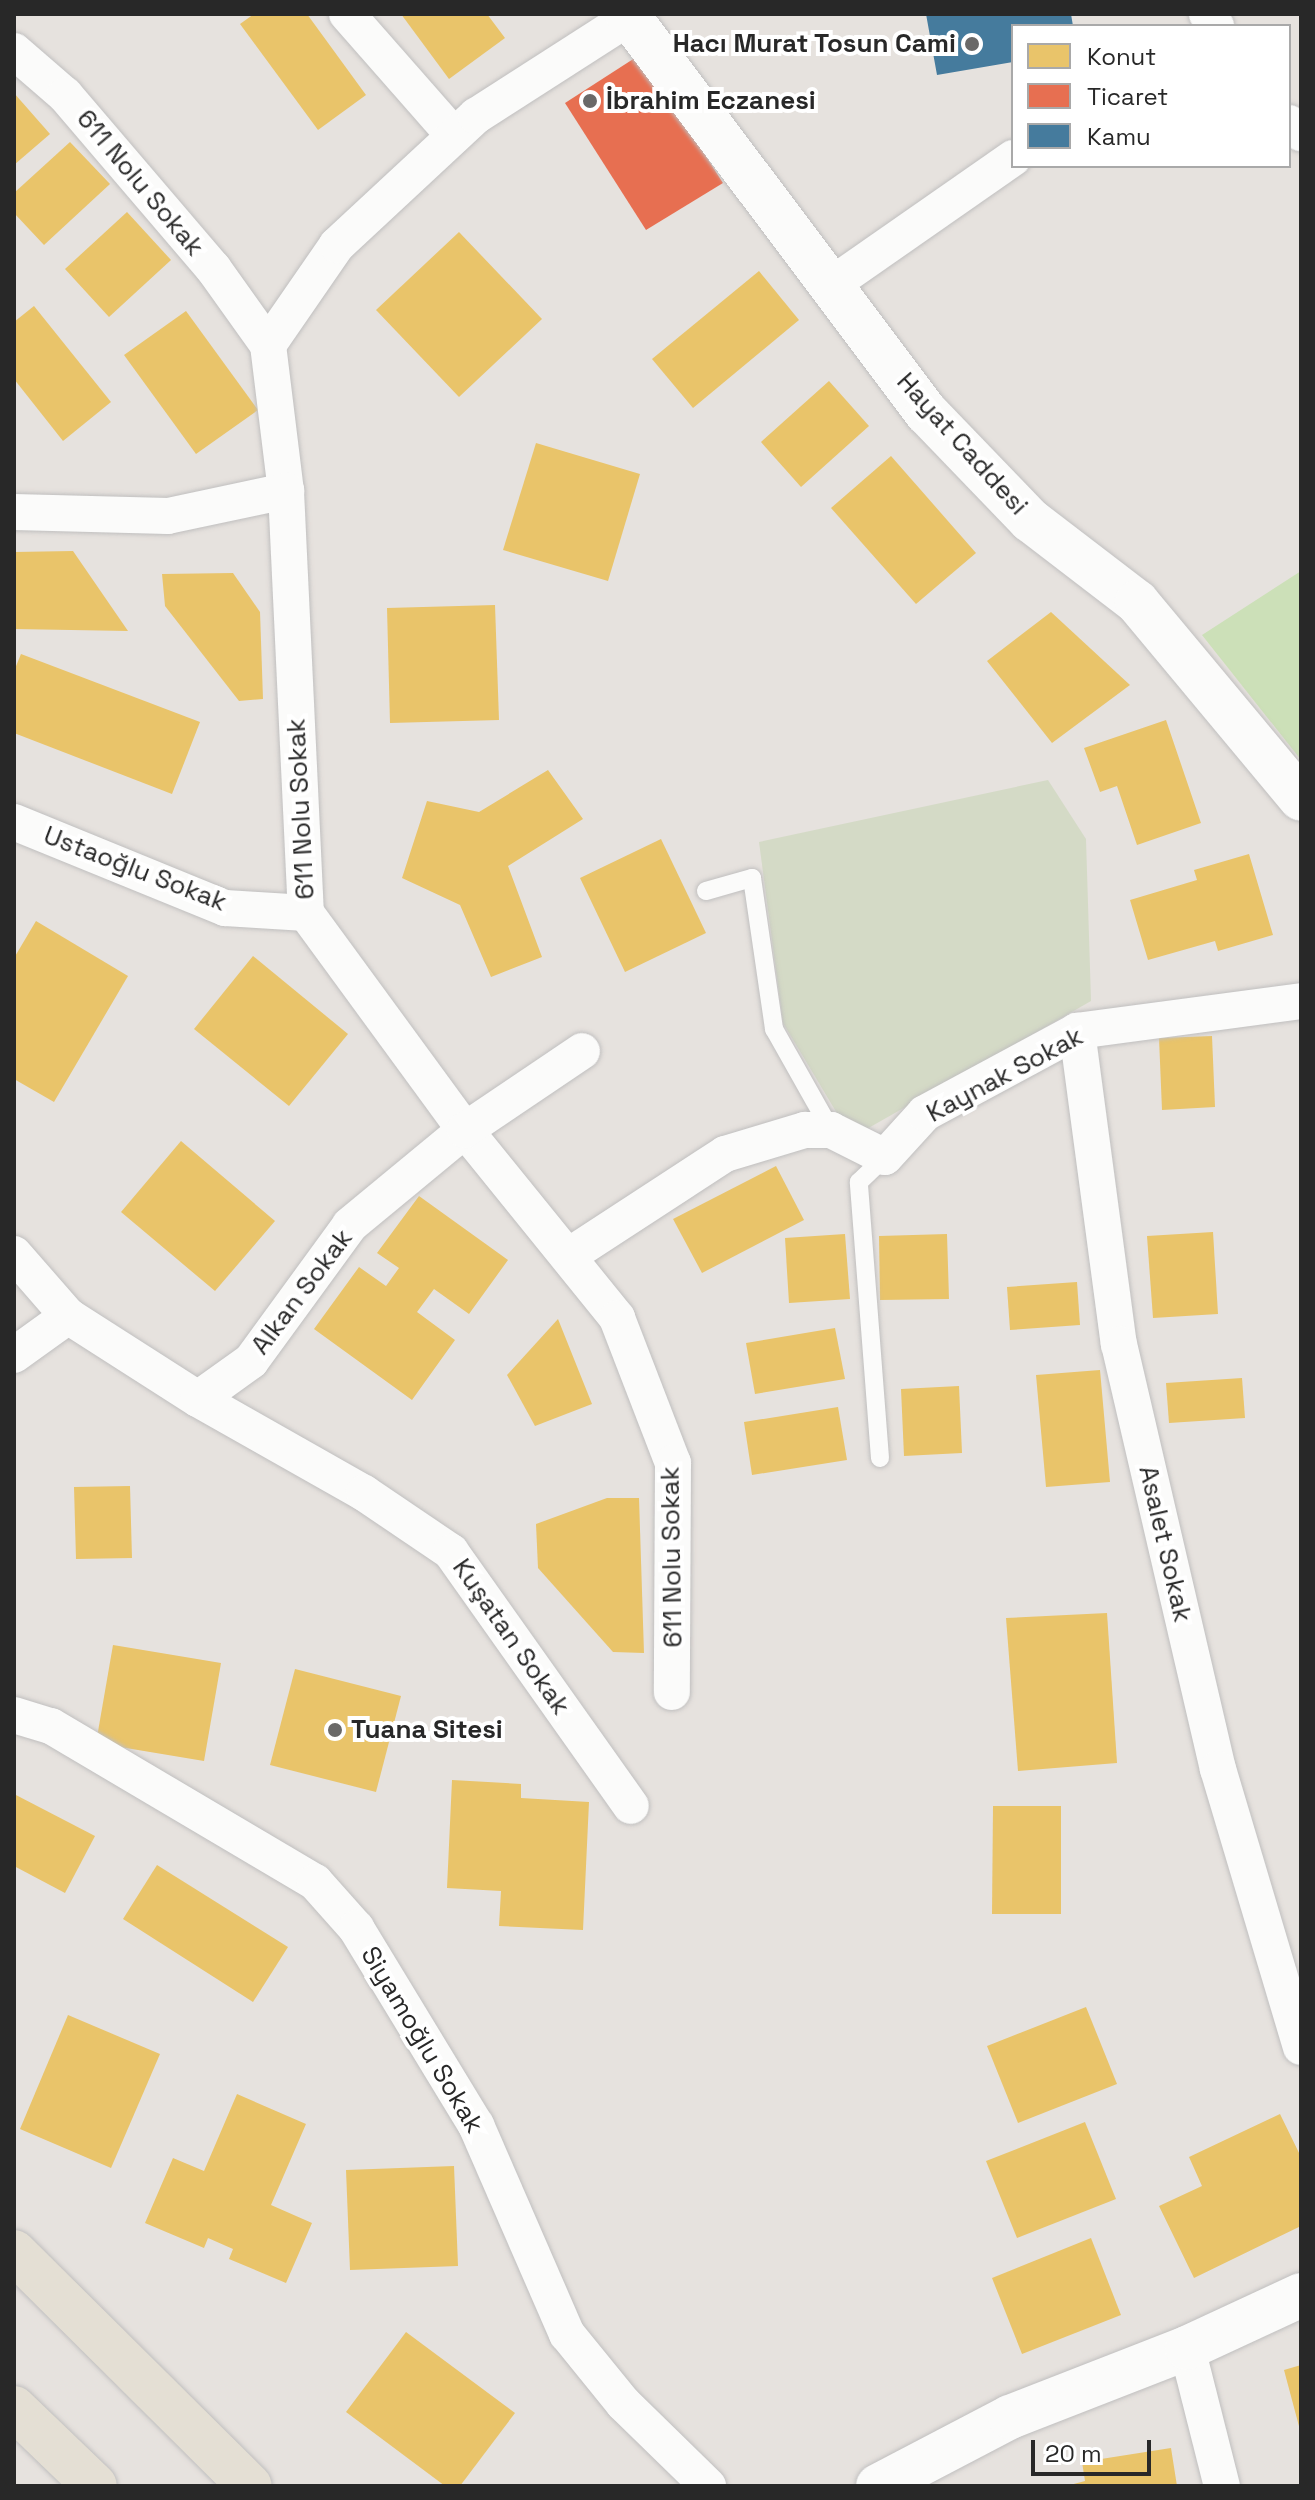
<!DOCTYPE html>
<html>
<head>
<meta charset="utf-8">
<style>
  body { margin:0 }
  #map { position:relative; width:1315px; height:2500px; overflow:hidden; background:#e6e2de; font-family:"Space Grotesk",sans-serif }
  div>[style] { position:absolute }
  .green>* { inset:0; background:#cce0b8 }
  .cemetery>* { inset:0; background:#d4dac6 }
  .homes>* { inset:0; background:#e9c46a }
  .shops>* { inset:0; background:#e76f51 }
  .public>* { inset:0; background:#457b9d }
  .roads { filter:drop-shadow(0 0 2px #c0bfbf) drop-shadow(0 0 2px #c0bfbf) }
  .service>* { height:18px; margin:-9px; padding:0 9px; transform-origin:9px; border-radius:9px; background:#fbfbfa }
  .minor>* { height:36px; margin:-18px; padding:0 18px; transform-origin:18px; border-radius:18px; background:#fbfbfa }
  .tertiary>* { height:44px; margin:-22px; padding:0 22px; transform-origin:22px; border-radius:22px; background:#fbfbfa }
  .primary>* { height:44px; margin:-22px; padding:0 22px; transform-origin:22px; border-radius:22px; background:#e4dfd4 }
  .dots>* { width:22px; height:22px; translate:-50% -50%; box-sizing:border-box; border:4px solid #fff; border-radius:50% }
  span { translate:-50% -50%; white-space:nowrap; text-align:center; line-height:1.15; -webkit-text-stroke:8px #fff; paint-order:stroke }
  .poi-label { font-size:26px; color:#282828; font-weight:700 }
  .right { translate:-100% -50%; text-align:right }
  .left { translate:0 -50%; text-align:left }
  .street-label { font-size:26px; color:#282828 }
  .frame { position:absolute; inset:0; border:16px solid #282828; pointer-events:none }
  .legend { position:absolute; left:1011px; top:24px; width:280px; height:144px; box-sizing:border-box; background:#fff; border:2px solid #a9a9a9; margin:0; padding:10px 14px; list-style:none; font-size:24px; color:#282828 }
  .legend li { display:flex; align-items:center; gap:16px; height:40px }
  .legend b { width:40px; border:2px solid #a9a9a9 }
  .scale { position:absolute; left:1031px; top:2440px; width:120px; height:36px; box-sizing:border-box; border:4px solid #282828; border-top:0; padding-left:10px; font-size:24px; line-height:28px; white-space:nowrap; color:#282828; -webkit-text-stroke:6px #fff; paint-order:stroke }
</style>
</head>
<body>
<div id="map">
  <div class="green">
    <i style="clip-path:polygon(1301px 571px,1301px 760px,1202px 635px)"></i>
  </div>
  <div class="cemetery">
    <i style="clip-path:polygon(1048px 780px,1086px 839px,1091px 1001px,865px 1130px,847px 1130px,783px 1023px,759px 842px)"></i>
  </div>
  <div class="homes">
    <i style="clip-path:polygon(254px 14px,307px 14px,366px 95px,318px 130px,240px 24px)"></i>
    <i style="clip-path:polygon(401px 14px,487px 14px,505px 38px,449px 79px)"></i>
    <i style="clip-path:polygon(14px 93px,50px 134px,14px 165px)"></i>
    <i style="clip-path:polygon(70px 142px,110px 184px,44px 245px,14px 213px,14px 193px)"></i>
    <i style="clip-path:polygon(127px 212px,171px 260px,109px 317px,65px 269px)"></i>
    <i style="clip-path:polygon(459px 232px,542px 319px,459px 397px,376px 310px)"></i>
    <i style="clip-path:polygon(759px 271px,799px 320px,693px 408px,652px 359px)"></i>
    <i style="clip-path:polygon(34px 306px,111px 402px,63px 441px,14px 379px,14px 322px)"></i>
    <i style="clip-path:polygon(186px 311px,258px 410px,196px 454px,124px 355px)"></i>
    <i style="clip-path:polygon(829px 381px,869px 426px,801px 487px,761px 442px)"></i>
    <i style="clip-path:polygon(536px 443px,640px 474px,608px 581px,503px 550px)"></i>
    <i style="clip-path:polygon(891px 456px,976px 553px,916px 604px,831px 508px)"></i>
    <i style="clip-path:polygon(73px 551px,128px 631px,14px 629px,14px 552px)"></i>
    <i style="clip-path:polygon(233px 573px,260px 612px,263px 699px,239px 701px,165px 606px,162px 574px)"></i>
    <i style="clip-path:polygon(495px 605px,499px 720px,390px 723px,387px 608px)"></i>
    <i style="clip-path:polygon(1051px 612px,1130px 685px,1052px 743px,987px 661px)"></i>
    <i style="clip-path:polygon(21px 654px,200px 722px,172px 794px,14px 733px,14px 671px)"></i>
    <i style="clip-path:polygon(1166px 720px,1201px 823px,1137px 845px,1117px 786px,1100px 792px,1084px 748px)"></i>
    <i style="clip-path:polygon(548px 770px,583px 819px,508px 866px,542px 957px,491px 977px,460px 905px,402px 878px,427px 801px,479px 812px)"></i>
    <i style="clip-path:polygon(661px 839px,706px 933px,625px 972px,580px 878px)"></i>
    <i style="clip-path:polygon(1249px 854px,1273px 935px,1218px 951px,1215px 941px,1148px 960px,1130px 900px,1197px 880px,1194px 870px)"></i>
    <i style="clip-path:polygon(36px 921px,128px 976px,54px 1102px,14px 1079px,14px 958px)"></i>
    <i style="clip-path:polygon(253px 956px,348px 1034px,289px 1106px,194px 1029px)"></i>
    <i style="clip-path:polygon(1212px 1036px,1215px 1107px,1162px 1110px,1159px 1038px)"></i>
    <i style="clip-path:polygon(181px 1141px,275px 1221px,215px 1291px,121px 1212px)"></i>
    <i style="clip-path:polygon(776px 1166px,804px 1220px,702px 1273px,673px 1219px)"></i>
    <i style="clip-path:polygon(419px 1196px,508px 1260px,469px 1314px,434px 1289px,417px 1312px,455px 1340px,412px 1400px,314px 1329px,359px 1267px,386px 1286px,399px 1268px,377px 1253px)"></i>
    <i style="clip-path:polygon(1213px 1232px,1218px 1314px,1153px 1318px,1147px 1236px)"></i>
    <i style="clip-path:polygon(845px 1234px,850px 1299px,789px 1303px,785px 1238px)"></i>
    <i style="clip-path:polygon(947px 1234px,949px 1299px,880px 1300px,879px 1236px)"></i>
    <i style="clip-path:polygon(1077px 1282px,1080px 1325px,1010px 1330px,1007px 1287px)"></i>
    <i style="clip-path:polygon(558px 1319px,592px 1404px,535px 1426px,507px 1375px)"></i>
    <i style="clip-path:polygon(835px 1328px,845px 1379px,755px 1394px,746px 1343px)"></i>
    <i style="clip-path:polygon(1100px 1370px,1110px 1482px,1046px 1487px,1036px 1375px)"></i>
    <i style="clip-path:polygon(1242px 1378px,1245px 1418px,1169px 1423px,1166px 1383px)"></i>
    <i style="clip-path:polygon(959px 1386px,962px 1453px,904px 1456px,901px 1389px)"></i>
    <i style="clip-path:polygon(838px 1407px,847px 1460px,752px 1475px,744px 1422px)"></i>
    <i style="clip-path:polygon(130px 1486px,132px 1558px,76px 1559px,74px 1487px)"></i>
    <i style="clip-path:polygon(607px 1498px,639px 1498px,644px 1653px,613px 1652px,538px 1568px,536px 1524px)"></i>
    <i style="clip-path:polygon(1107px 1613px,1117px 1763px,1018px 1771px,1006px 1618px)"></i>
    <i style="clip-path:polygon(113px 1645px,221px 1663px,204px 1761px,96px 1743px)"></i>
    <i style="clip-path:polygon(295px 1669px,401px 1696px,376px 1792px,270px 1765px)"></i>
    <i style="clip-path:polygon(452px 1780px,521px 1784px,521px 1798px,589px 1802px,583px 1930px,499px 1926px,501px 1891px,447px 1888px)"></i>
    <i style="clip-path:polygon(14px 1794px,95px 1836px,65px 1893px,14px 1866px)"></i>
    <i style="clip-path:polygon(993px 1806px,1061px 1806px,1061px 1914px,992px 1914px)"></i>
    <i style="clip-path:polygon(157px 1865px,288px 1947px,253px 2002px,123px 1919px)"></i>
    <i style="clip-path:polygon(1086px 2007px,1117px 2084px,1018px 2123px,987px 2046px)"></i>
    <i style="clip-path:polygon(68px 2015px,160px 2054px,111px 2168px,20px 2129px)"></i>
    <i style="clip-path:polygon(237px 2094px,306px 2124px,271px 2205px,312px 2223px,286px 2283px,229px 2259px,233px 2249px,208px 2238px,204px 2248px,145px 2223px,173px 2158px,204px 2171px)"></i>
    <i style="clip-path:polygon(1280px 2114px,1301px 2157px,1301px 2226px,1194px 2278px,1159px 2206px,1202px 2186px,1189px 2157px)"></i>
    <i style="clip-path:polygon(1085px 2122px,1116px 2199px,1017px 2238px,986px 2161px)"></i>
    <i style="clip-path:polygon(454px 2166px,458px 2266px,350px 2270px,346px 2170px)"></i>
    <i style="clip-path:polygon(1091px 2238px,1121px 2315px,1022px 2354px,992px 2278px)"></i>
    <i style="clip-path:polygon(406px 2332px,515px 2413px,460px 2486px,445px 2486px,346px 2412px)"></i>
    <i style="clip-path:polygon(1301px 2365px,1301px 2430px,1300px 2430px,1284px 2370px)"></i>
    <i style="clip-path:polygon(1171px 2448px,1177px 2486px,1066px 2486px,1085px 2481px,1082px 2462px)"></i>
  </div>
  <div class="shops">
    <i style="clip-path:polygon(641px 54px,723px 183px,646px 230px,565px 103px)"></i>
  </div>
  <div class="public">
    <i style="clip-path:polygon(926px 14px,1071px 14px,1073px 26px,1013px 26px,1013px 62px,937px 75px)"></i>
  </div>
  <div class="roads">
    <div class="service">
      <i style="left:706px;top:891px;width:48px;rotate:-15.8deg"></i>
      <i style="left:752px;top:878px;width:153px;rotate:81.7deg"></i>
      <i style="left:774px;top:1029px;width:116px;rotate:60.6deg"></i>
      <i style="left:880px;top:1458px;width:277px;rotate:-94.4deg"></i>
      <i style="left:859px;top:1182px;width:36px;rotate:-44deg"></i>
    </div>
    <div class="minor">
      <i style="left:347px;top:14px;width:162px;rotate:48.7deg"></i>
      <i style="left:1207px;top:14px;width:15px;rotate:53deg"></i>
      <i style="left:14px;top:51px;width:67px;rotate:40.8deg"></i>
      <i style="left:65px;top:95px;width:228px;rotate:49.5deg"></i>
      <i style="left:213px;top:268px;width:95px;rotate:54.5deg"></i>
      <i style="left:268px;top:345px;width:147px;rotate:83deg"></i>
      <i style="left:286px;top:491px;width:422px;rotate:87.3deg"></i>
      <i style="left:306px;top:913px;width:269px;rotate:53.8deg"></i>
      <i style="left:465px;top:1130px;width:242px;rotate:51deg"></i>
      <i style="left:617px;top:1318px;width:155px;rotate:68.9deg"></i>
      <i style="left:673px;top:1463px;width:229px;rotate:90.3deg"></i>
      <i style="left:1289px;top:123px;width:16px;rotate:40deg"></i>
      <i style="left:831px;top:285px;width:222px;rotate:-34.9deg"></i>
      <i style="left:268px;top:345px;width:121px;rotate:-55.4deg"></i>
      <i style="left:337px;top:245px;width:190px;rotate:-42.9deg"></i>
      <i style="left:476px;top:116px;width:189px;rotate:-32.7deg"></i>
      <i style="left:14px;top:512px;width:154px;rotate:1.5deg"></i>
      <i style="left:168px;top:516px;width:121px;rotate:-12deg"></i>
      <i style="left:14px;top:822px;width:228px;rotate:22.2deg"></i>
      <i style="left:225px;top:908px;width:81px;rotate:3.5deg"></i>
      <i style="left:1077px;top:1031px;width:316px;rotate:82.4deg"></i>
      <i style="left:1119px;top:1344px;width:436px;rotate:76.9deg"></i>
      <i style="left:1218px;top:1769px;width:290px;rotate:73.4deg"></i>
      <i style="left:14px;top:1254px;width:82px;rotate:48.9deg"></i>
      <i style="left:570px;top:1255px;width:185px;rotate:-33.1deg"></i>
      <i style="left:725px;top:1154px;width:84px;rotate:-16.7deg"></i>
      <i style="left:805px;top:1130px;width:26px"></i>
      <i style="left:831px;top:1130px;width:60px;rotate:26.6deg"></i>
      <i style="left:885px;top:1157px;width:59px;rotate:-47.7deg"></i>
      <i style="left:925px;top:1113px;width:173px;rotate:-28.3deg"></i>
      <i style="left:1077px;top:1031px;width:226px;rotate:-7.6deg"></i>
      <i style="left:14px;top:1355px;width:67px;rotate:-35.8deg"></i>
      <i style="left:68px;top:1316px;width:154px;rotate:32.6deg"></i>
      <i style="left:198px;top:1399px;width:65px;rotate:-35.6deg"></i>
      <i style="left:251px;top:1361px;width:168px;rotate:-53.9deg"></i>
      <i style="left:350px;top:1225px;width:149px;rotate:-39.6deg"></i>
      <i style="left:465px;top:1130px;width:141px;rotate:-34deg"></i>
      <i style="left:198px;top:1399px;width:191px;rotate:29.5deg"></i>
      <i style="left:364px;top:1493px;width:105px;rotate:34.1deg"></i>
      <i style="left:451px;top:1552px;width:311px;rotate:54.7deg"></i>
      <i style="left:14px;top:1715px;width:39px;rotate:17deg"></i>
      <i style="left:51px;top:1726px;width:307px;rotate:30.6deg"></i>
      <i style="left:315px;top:1882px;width:62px;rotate:48.3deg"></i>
      <i style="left:356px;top:1928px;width:231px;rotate:58.7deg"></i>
      <i style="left:476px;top:2125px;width:228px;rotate:66.5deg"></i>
      <i style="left:567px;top:2334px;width:89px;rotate:50.9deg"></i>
      <i style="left:623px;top:2403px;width:119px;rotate:44.3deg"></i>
      <i style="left:1187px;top:2348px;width:142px;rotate:75.8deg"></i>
    </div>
    <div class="tertiary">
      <i style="left:627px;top:14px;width:499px;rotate:53.1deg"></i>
      <i style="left:927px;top:413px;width:149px;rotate:46.1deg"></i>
      <i style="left:1030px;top:520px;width:135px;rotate:37.5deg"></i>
      <i style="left:1137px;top:602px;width:256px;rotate:50.2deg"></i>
      <i style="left:878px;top:2486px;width:149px;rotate:-27.6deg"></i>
      <i style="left:1010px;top:2417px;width:190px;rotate:-21.3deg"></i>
      <i style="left:1187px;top:2348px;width:126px;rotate:-24.9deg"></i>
    </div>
    <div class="primary">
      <i style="left:14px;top:2252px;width:332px;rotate:44.8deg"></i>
      <i style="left:14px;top:2408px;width:112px;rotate:43.9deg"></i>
    </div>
  </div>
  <div class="dots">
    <i style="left:972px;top:44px;background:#6a6968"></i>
    <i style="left:590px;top:101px;background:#6a6968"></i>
    <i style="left:335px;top:1730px;background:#6a6968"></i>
  </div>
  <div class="poi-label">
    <span class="right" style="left:956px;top:44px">Hacı Murat Tosun Cami</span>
    <span class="left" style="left:606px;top:101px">İbrahim Eczanesi</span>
    <span class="left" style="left:351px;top:1730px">Tuana Sitesi</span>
  </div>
  <div class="street-label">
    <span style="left:140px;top:183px;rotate:50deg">611 Nolu Sokak</span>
    <span style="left:962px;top:444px;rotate:48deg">Hayat Caddesi</span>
    <span style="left:301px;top:809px;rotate:-93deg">611 Nolu Sokak</span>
    <span style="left:135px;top:869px;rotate:21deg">Ustaoğlu Sokak</span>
    <span style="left:1005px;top:1075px;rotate:-28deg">Kaynak Sokak</span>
    <span style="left:302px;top:1292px;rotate:-53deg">Alkan Sokak</span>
    <span style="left:1165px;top:1544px;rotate:77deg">Asalet Sokak</span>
    <span style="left:672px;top:1557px;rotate:-91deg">611 Nolu Sokak</span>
    <span style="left:511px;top:1637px;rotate:55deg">Kuşatan Sokak</span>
    <span style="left:422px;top:2040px;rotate:59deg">Siyamoğlu Sokak</span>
  </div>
  <div class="frame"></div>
  <ul class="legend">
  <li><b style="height:22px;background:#e9c46a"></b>Konut</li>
  <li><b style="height:22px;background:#e76f51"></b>Ticaret</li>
  <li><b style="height:22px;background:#457b9d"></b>Kamu</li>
  </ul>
  <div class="scale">20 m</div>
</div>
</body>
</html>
